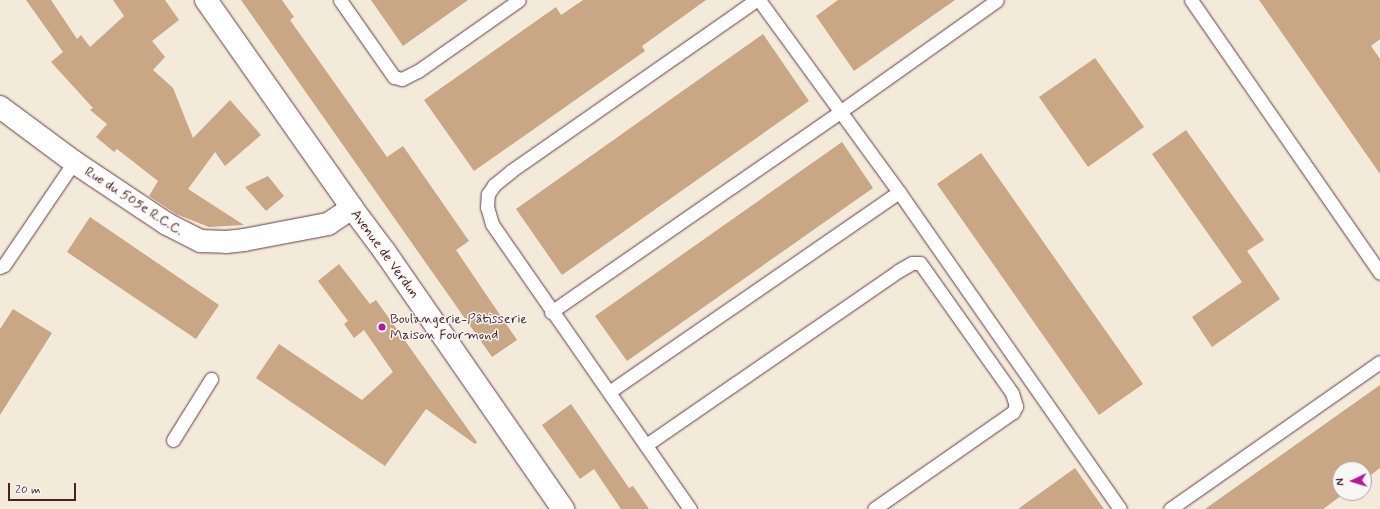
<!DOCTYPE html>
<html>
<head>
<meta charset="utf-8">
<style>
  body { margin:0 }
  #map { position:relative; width:1380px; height:509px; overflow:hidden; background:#f4eada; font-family:Mynerve,sans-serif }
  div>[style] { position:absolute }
  .building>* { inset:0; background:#c9a684 }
  .roads { filter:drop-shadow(0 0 1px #643d45) drop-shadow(0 0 1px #643d45) }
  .service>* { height:13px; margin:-6.5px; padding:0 6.5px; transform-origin:6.5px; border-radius:6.5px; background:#fff }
  .minor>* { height:22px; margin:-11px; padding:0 11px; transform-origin:11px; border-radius:11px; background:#fff }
  .secondary>* { height:22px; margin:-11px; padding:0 11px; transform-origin:11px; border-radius:11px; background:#fff }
  .dots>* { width:11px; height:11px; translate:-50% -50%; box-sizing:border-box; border:2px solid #f6f6f2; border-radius:50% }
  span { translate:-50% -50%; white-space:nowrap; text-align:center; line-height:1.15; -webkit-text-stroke:3px #f6f6f2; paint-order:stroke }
  .street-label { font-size:14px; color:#4a1f2b }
  .poi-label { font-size:14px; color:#4a1f2b }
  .left { translate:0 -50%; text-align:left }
  .north { position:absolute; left:1332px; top:461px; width:40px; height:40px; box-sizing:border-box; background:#f6f6f2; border:1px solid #b1a0a2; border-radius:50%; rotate:266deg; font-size:11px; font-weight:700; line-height:16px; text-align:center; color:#4a1f2b }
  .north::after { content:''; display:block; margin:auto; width:14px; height:18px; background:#b5179e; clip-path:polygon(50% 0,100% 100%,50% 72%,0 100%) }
  .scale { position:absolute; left:8px; top:483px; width:68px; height:18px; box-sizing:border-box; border:2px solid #4a1f2b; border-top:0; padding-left:5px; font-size:12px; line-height:14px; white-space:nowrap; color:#4a1f2b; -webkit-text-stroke:3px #f6f6f2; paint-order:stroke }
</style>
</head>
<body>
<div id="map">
  <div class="building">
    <i style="clip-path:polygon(26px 0,51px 0,77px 39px,81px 35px,90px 47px,124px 16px,113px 0,165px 0,179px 20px,152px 41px,165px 57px,153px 70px,173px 88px,193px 138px,230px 100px,261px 135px,225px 166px,215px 152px,188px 189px,244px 225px,209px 227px,176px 214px,149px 196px,158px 181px,117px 149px,114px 152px,96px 137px,107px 124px,90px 110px,93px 108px,51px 62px,63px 52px)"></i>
    <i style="clip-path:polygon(241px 0,282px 0,294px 17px,290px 20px,387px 157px,403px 146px,469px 241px,456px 250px,517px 340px,492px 357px)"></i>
    <i style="clip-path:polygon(371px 0,468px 0,403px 46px)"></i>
    <i style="clip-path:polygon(583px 0,706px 0,642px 46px,645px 51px,474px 171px,424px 100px,556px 7px,561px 15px)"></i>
    <i style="clip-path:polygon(838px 0,955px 0,854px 71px,816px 16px)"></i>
    <i style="clip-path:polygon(1259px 0,1380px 0,1380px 39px,1371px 46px,1380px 59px,1380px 174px)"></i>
    <i style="clip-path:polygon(763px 34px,809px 101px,562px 275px,516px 209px)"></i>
    <i style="clip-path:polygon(1095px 58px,1144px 127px,1088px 167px,1039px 97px)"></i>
    <i style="clip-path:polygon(1186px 130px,1264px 240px,1247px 251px,1280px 299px,1212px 347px,1192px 317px,1242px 282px,1152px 154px)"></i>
    <i style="clip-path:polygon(842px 142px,873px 188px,627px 361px,595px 316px)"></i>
    <i style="clip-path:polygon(981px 153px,1143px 384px,1099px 415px,937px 184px)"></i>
    <i style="clip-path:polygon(268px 176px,284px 196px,266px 211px,245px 187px)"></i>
    <i style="clip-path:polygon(90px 217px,219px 305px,196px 339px,67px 252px)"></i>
    <i style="clip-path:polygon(339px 264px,370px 304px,376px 300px,477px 442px,475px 444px,426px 409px,385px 466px,256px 378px,279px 344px,362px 400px,393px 372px,364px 330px,354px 338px,344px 324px,348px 321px,318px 281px)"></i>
    <i style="clip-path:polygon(13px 309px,52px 333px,0 415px,0 329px)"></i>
    <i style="clip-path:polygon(1380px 385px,1380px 468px,1364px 480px,1364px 469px,1340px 469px,1340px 493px,1345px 493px,1323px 509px,1205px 509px)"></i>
    <i style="clip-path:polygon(571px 404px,629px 488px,633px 486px,649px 509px,621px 509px,594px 469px,580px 479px,542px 425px)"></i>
    <i style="clip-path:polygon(1075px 468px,1104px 509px,1018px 509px)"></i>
  </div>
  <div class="roads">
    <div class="service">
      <i style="left:340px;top:0;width:94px;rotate:55deg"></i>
      <i style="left:394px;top:77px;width:8px;rotate:14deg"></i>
      <i style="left:402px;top:79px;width:18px;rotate:-27deg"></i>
      <i style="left:418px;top:71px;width:123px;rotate:-35.1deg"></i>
      <i style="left:759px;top:0;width:238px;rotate:53.9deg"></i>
      <i style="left:899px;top:192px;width:386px;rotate:55.1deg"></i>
      <i style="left:1191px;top:0;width:332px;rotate:55.3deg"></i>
      <i style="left:0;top:267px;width:4px;rotate:-27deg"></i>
      <i style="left:4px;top:265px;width:125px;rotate:-55.8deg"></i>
      <i style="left:551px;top:312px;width:353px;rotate:-34.7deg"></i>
      <i style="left:841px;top:111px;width:191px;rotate:-35.4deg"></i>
      <i style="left:609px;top:392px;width:352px;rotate:-34.6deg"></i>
      <i style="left:173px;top:440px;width:72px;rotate:-58.1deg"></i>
      <i style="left:646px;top:445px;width:306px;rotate:-34.6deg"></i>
      <i style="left:898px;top:271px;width:16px;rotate:-30deg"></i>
      <i style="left:912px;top:263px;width:8px"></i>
      <i style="left:920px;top:263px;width:159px;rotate:54.7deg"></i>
      <i style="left:1012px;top:393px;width:14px;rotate:73deg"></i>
      <i style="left:1016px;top:406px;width:7px;rotate:117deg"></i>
      <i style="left:1013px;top:412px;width:169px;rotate:145.1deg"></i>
      <i style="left:690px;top:509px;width:347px;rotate:-124.8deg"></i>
      <i style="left:492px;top:224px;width:18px;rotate:-106deg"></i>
      <i style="left:487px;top:207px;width:13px;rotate:-86deg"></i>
      <i style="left:488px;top:194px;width:11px;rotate:-56deg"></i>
      <i style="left:494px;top:185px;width:22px;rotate:-39deg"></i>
      <i style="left:511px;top:171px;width:299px;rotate:-34.9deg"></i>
      <i style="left:1170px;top:509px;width:256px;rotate:-35deg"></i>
    </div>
    <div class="minor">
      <i style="left:0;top:107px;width:92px;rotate:36.6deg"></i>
      <i style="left:74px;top:162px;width:112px;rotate:33.7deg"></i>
      <i style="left:167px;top:224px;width:38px;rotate:27deg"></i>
      <i style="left:201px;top:241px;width:25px;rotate:2deg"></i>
      <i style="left:226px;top:242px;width:18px;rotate:-6deg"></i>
      <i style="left:244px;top:240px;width:86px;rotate:-10.8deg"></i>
      <i style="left:328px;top:224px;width:29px;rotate:-34deg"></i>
    </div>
    <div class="secondary">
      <i style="left:206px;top:0;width:254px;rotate:54.9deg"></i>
      <i style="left:352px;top:208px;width:55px;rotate:53.1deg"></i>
      <i style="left:385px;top:252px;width:313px;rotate:55.3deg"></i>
    </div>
  </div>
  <div class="dots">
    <i style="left:382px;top:327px;background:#b5179e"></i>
  </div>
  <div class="street-label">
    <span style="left:134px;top:201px;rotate:33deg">Rue du 505e R.C.C.</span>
    <span style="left:385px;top:254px;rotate:54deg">Avenue de Verdun</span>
  </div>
  <div class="poi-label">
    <span class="left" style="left:390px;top:327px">Boulangerie-Pâtisserie<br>Maison Fourmond</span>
  </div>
  <div class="north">N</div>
  <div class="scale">20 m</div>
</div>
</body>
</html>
